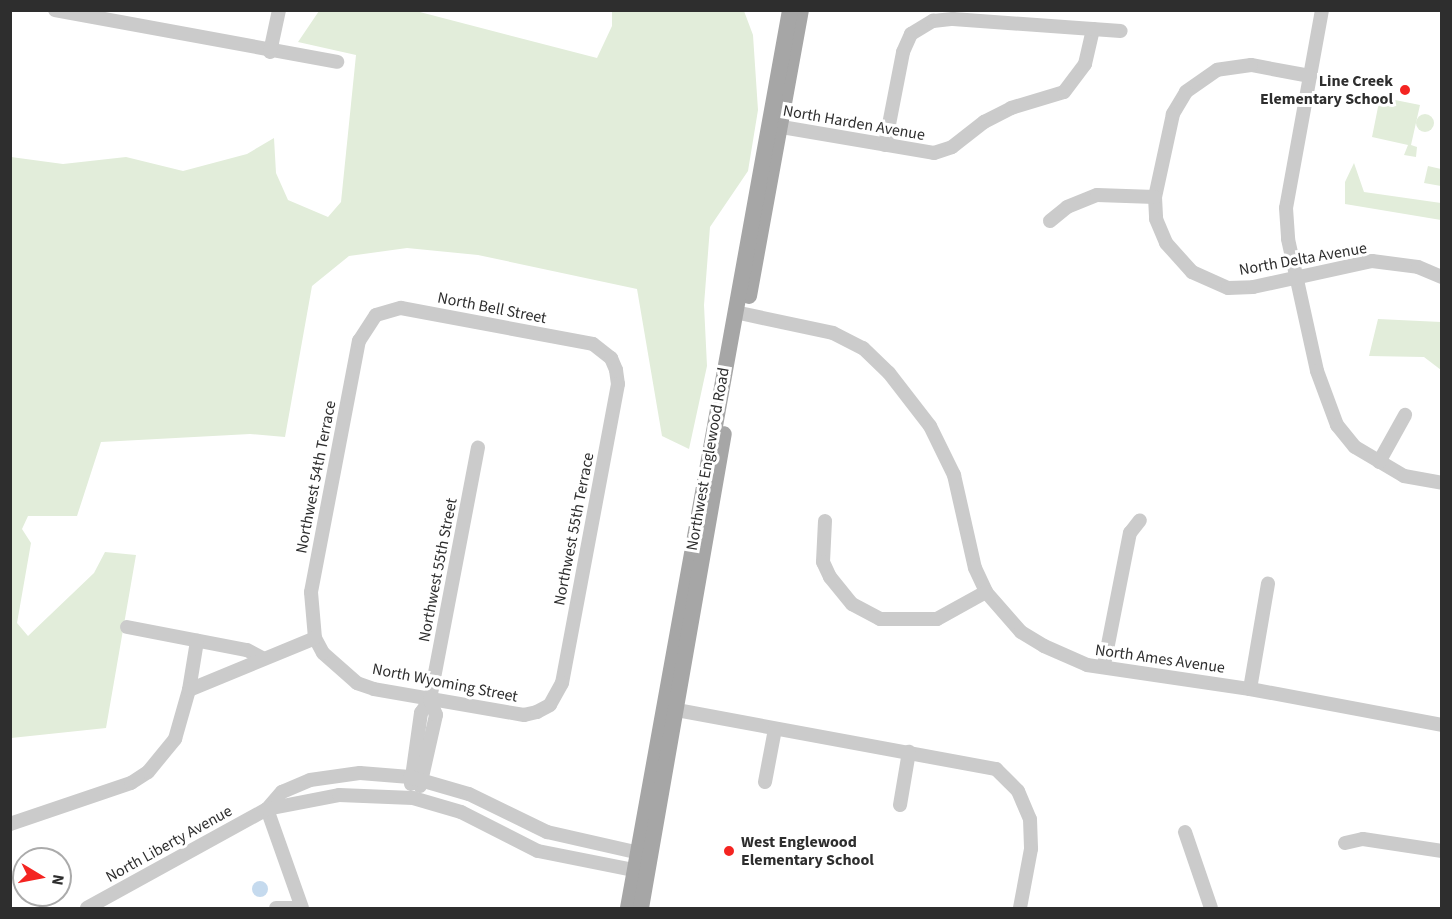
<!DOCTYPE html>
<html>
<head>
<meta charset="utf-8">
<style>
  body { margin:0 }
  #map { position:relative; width:1452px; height:919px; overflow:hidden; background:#fff; font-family:"Source Sans 3",sans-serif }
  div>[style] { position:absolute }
  .green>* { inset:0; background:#e2edda }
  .round { border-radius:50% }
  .water>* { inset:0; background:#c5daee }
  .minor>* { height:14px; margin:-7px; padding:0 7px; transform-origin:7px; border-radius:7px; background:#cbcbcb }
  .major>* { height:16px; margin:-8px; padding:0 8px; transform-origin:8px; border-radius:8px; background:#a6a6a6 }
  .dots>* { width:16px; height:16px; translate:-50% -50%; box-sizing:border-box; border:3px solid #fff; border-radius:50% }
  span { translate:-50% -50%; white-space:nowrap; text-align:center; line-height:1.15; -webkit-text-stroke:6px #fff; paint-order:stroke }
  .poi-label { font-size:16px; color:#2e2e2e; font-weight:700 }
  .right { translate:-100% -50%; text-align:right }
  .left { translate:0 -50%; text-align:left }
  .street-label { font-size:16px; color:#2e2e2e }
  .frame { position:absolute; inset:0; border:12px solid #2e2e2e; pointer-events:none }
  .north { position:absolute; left:12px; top:847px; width:60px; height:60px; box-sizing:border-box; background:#fff; border:2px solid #ababab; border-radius:50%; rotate:100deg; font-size:16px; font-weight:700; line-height:24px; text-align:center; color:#2e2e2e }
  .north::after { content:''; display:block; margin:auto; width:21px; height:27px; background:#f42421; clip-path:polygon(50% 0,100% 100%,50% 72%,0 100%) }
</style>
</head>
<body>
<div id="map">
  <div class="green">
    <i style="clip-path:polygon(319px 11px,416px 11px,597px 58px,612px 26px,612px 11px,744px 11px,753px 35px,758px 110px,748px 171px,710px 227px,704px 305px,707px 366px,689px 449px,662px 436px,637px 289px,478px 255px,407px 248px,349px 256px,312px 286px,285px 437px,250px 434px,101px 442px,77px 516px,28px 516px,22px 529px,31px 543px,17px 623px,28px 636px,94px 573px,105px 552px,136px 555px,106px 728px,11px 738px,11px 157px,63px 164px,126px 157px,183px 171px,247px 154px,274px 138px,276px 173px,288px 200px,328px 217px,341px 202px,356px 55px,298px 42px)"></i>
    <i style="clip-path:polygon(1380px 97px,1420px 105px,1411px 145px,1417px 147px,1416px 157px,1404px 155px,1408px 145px,1372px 137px)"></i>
    <i class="round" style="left:1416px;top:114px;width:18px;height:18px"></i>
    <i style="clip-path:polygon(1354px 163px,1364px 192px,1441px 203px,1441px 220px,1345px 204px,1345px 182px)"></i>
    <i style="clip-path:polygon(1428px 166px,1441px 169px,1441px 186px,1424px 183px)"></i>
    <i style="clip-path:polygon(1378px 319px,1441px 322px,1441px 370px,1424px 357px,1369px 356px)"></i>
  </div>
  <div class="water">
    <i class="round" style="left:252px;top:881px;width:16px;height:16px"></i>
  </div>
  <div class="minor">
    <i style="left:55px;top:10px;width:287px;rotate:10.4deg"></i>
    <i style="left:1322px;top:10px;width:201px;rotate:100.3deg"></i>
    <i style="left:1286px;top:208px;width:31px;rotate:86deg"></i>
    <i style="left:1288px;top:239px;width:135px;rotate:77.6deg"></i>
    <i style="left:1317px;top:371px;width:58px;rotate:69.7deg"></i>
    <i style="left:1337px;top:425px;width:28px;rotate:51deg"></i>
    <i style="left:1355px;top:447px;width:57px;rotate:30.6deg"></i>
    <i style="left:1404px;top:476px;width:39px;rotate:10deg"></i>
    <i style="left:270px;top:52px;width:43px;rotate:-77.9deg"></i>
    <i style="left:1310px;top:76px;width:60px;rotate:-169.4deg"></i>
    <i style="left:1251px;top:65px;width:34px;rotate:172deg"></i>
    <i style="left:1217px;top:70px;width:38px;rotate:145deg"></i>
    <i style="left:1186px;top:92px;width:26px;rotate:121deg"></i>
    <i style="left:1173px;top:114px;width:85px;rotate:102.2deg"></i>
    <i style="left:1155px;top:197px;width:22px;rotate:87deg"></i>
    <i style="left:1156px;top:219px;width:26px;rotate:67deg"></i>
    <i style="left:1166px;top:243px;width:39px;rotate:48deg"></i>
    <i style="left:1192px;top:272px;width:39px;rotate:24deg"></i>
    <i style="left:1228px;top:288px;width:25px;rotate:-2deg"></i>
    <i style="left:1253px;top:287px;width:122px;rotate:-12.3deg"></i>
    <i style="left:1372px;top:261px;width:46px;rotate:7.4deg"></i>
    <i style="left:1418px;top:267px;width:26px;rotate:23deg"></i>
    <i style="left:770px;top:125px;width:166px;rotate:9.7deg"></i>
    <i style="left:934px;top:153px;width:19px;rotate:-18deg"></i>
    <i style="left:952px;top:147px;width:41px;rotate:-38deg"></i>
    <i style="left:984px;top:122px;width:30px;rotate:-27deg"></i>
    <i style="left:1011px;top:108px;width:55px;rotate:-16.8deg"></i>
    <i style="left:1064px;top:92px;width:35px;rotate:-53deg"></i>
    <i style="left:1085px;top:64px;width:36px;rotate:-77deg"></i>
    <i style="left:885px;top:145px;width:95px;rotate:-79deg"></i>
    <i style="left:903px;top:52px;width:20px;rotate:-66deg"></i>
    <i style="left:911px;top:34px;width:26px;rotate:-31deg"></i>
    <i style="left:933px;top:21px;width:20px;rotate:-6deg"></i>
    <i style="left:953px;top:19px;width:168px;rotate:4.1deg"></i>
    <i style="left:1050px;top:221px;width:22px;rotate:-39deg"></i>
    <i style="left:1067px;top:207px;width:32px;rotate:-22deg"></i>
    <i style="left:1097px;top:195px;width:58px;rotate:2deg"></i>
    <i style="left:401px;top:308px;width:195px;rotate:10.6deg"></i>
    <i style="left:593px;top:344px;width:23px;rotate:38deg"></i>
    <i style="left:611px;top:358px;width:13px;rotate:67deg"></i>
    <i style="left:616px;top:370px;width:14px;rotate:82deg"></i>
    <i style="left:618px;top:384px;width:304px;rotate:100.6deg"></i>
    <i style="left:562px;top:683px;width:25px;rotate:119deg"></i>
    <i style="left:550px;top:705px;width:15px;rotate:152deg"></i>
    <i style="left:537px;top:712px;width:13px;rotate:167deg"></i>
    <i style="left:524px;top:715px;width:152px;rotate:-170.2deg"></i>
    <i style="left:374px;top:689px;width:18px;rotate:-161deg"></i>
    <i style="left:357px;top:683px;width:45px;rotate:-138.6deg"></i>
    <i style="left:323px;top:653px;width:17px;rotate:-118deg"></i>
    <i style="left:315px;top:638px;width:46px;rotate:-95deg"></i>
    <i style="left:311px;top:592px;width:256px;rotate:-79.2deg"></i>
    <i style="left:359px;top:341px;width:31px;rotate:-57deg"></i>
    <i style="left:376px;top:315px;width:26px;rotate:-16deg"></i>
    <i style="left:735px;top:312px;width:100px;rotate:12.1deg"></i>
    <i style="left:833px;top:333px;width:34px;rotate:27deg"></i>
    <i style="left:863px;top:348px;width:36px;rotate:44deg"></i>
    <i style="left:889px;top:373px;width:67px;rotate:52.3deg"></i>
    <i style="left:930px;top:426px;width:55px;rotate:63.9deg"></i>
    <i style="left:954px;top:475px;width:95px;rotate:77.3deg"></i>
    <i style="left:975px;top:568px;width:26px;rotate:65deg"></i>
    <i style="left:986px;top:592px;width:53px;rotate:48.8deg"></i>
    <i style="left:1021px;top:632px;width:27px;rotate:31deg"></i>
    <i style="left:1044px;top:646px;width:47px;rotate:23.8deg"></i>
    <i style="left:1087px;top:665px;width:165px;rotate:8.4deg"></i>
    <i style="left:1250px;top:689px;width:195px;rotate:10.6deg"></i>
    <i style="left:1379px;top:462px;width:54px;rotate:-61deg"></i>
    <i style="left:825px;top:521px;width:41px;rotate:92.8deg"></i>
    <i style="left:823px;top:562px;width:17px;rotate:65deg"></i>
    <i style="left:830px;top:577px;width:35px;rotate:51deg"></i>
    <i style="left:852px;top:604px;width:32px;rotate:28deg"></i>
    <i style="left:880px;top:619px;width:57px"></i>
    <i style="left:937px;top:619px;width:56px;rotate:-28.9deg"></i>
    <i style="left:127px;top:627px;width:122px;rotate:10.9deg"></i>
    <i style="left:247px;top:650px;width:17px;rotate:28deg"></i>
    <i style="left:1104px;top:665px;width:135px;rotate:-78.9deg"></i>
    <i style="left:1130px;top:533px;width:16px;rotate:-52deg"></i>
    <i style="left:1250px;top:689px;width:107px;rotate:-80.3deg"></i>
    <i style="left:189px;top:690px;width:50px;rotate:-80.7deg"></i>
    <i style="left:666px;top:708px;width:336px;rotate:10.5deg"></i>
    <i style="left:996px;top:769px;width:31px;rotate:45deg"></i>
    <i style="left:1018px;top:791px;width:30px;rotate:67deg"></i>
    <i style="left:1030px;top:819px;width:30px;rotate:88deg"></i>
    <i style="left:1031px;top:849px;width:60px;rotate:100.6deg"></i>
    <i style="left:765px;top:782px;width:54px;rotate:-79.3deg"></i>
    <i style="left:411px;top:784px;width:72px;rotate:-82deg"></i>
    <i style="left:421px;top:713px;width:17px;rotate:-57deg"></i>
    <i style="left:430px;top:699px;width:256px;rotate:-79.2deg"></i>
    <i style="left:420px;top:786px;width:73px;rotate:-77.3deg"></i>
    <i style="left:436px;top:715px;width:17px;rotate:-111deg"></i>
    <i style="left:900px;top:805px;width:54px;rotate:-80.4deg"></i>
    <i style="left:267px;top:809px;width:23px;rotate:-49deg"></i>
    <i style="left:282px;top:792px;width:30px;rotate:-23deg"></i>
    <i style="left:310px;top:780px;width:50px;rotate:-8deg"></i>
    <i style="left:360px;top:773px;width:50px;rotate:4.6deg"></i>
    <i style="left:410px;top:777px;width:61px;rotate:16.1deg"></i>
    <i style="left:469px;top:794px;width:87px;rotate:26deg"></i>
    <i style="left:547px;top:832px;width:104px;rotate:12.8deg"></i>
    <i style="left:267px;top:809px;width:105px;rotate:70.5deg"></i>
    <i style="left:10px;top:824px;width:128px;rotate:-18.7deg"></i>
    <i style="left:131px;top:783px;width:20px;rotate:-33deg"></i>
    <i style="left:148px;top:772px;width:43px;rotate:-50.7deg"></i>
    <i style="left:175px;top:739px;width:51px;rotate:-74.1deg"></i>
    <i style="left:189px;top:690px;width:136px;rotate:-22.4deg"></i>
    <i style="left:1185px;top:832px;width:80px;rotate:71.1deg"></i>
    <i style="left:1345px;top:843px;width:18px;rotate:-13deg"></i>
    <i style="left:1363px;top:839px;width:80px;rotate:8.6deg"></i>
    <i style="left:87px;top:908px;width:205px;rotate:-28.8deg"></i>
    <i style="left:267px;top:809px;width:73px;rotate:-11deg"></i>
    <i style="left:339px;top:795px;width:74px;rotate:2.3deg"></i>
    <i style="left:413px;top:798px;width:50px;rotate:16.3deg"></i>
    <i style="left:461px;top:812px;width:86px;rotate:26.9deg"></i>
    <i style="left:538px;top:851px;width:107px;rotate:11.3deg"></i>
    <i style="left:276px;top:908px;width:24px"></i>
  </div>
  <div class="major">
    <i style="left:749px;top:296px;width:291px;rotate:-79.7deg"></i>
    <i style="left:628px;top:908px;width:912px;rotate:-79.77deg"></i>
    <i style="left:641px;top:908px;width:481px;rotate:-80.1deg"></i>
  </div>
  <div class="dots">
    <i style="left:1405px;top:90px;background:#f42421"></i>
    <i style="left:729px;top:851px;background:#f42421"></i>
  </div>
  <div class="poi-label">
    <span class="right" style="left:1393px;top:90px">Line Creek<br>Elementary School</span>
    <span class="left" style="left:741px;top:851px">West Englewood<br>Elementary School</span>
  </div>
  <div class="street-label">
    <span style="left:854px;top:123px;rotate:10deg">North Harden Avenue</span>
    <span style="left:1303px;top:259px;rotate:-10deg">North Delta Avenue</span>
    <span style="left:492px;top:308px;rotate:11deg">North Bell Street</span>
    <span style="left:708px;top:459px;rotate:-80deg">Northwest Englewood Road</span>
    <span style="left:316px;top:477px;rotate:-79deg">Northwest 54th Terrace</span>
    <span style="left:574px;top:529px;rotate:-79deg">Northwest 55th Terrace</span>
    <span style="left:438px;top:570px;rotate:-79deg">Northwest 55th Street</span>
    <span style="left:1160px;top:659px;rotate:8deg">North Ames Avenue</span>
    <span style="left:445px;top:683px;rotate:11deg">North Wyoming Street</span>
    <span style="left:169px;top:844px;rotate:-29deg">North Liberty Avenue</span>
  </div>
  <div class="frame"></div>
  <div class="north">N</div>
</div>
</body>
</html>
